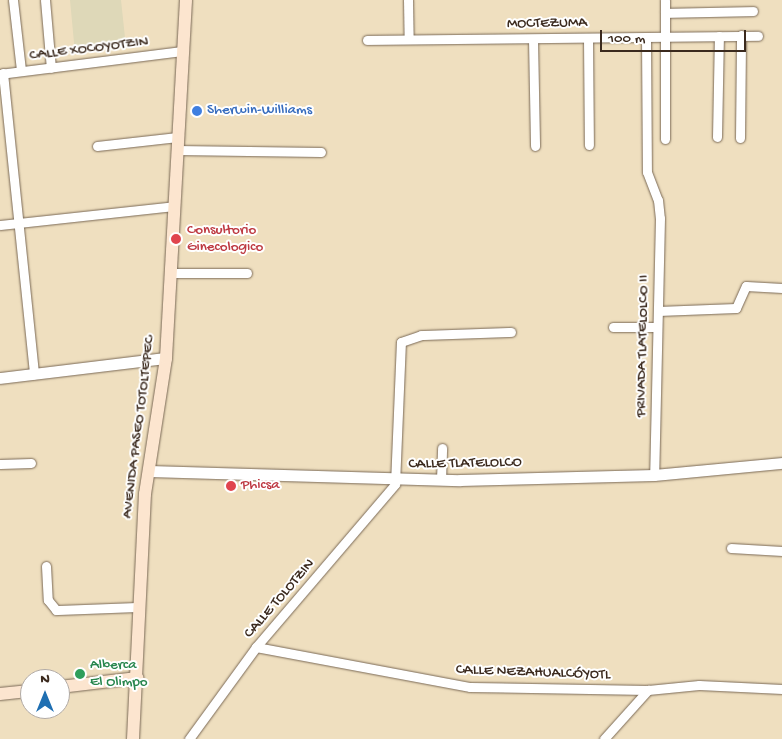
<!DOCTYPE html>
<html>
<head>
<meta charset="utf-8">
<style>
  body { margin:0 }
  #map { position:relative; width:782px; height:739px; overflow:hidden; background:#efdfbf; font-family:"Gochi Hand",sans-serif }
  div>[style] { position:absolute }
  .built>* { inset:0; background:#ded8b8 }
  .roads { filter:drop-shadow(0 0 1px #7a6956) drop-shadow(0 0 1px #7a6956) }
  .minor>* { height:9px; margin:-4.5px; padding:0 4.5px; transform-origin:4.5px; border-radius:4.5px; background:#fff }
  .tertiary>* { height:11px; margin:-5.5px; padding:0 5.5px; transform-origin:5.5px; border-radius:5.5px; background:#fff }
  .secondary>* { height:12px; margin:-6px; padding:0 6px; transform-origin:6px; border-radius:6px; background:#fce5cf }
  .dots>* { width:14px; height:14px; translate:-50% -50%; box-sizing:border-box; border:2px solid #fff; border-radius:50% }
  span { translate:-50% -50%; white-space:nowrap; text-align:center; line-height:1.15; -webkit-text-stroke:4px #fff; paint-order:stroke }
  .street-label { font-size:15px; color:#3b2a1e }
  .shop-label { font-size:15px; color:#366cbe }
  .left { translate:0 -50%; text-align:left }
  .health-label { font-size:15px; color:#be3a42 }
  .leisure-label { font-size:15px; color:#27864d }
  .north { position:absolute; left:20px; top:669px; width:50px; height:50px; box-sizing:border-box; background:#fff; border:1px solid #b1aaa5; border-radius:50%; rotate:0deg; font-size:14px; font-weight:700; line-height:20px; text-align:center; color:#3b2a1e }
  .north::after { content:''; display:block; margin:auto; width:18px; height:22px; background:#1f6fb2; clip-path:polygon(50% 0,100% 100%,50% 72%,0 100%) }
  .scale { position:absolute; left:600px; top:30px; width:146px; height:22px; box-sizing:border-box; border:2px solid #3b2a1e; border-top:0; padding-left:6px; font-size:15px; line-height:18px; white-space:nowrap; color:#3b2a1e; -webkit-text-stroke:4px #fff; paint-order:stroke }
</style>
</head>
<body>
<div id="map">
  <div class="built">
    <i style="clip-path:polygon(70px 0,121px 0,126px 47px,75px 53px)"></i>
  </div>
  <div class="roads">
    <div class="minor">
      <i style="left:13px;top:0;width:70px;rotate:83.5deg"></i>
      <i style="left:45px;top:0;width:68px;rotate:85deg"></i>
      <i style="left:408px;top:0;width:39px;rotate:89deg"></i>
      <i style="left:665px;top:0;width:139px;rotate:90deg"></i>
      <i style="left:665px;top:13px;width:88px;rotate:-1.3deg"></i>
      <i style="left:646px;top:37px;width:135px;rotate:89.6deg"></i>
      <i style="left:647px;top:172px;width:30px;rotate:69deg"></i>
      <i style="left:658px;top:200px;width:18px;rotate:84deg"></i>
      <i style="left:660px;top:218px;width:257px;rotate:91.3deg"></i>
      <i style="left:588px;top:38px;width:107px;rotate:89.5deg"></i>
      <i style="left:533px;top:39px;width:107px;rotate:88.9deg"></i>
      <i style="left:367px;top:40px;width:391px;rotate:-0.6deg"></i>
      <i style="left:3px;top:73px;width:303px;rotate:84.1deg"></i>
      <i style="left:0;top:74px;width:183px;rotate:-7.2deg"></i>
      <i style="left:717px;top:137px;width:101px;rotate:-88.9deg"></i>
      <i style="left:740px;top:138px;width:103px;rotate:-89.4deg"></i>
      <i style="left:97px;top:146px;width:81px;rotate:-6.4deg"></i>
      <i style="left:176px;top:150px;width:145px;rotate:0.8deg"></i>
      <i style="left:0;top:225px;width:175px;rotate:-6.2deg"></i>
      <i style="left:170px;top:273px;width:77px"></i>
      <i style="left:658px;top:311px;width:78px;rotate:-2.2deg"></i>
      <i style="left:736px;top:308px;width:24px;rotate:-66deg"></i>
      <i style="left:746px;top:286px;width:36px;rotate:3deg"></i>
      <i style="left:613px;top:327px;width:44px"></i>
      <i style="left:0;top:464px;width:31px;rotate:-2deg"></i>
      <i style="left:441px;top:480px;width:32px;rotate:-88deg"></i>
      <i style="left:731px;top:548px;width:51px;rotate:3.4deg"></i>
      <i style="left:46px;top:566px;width:34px;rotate:87deg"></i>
      <i style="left:48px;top:600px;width:13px;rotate:51deg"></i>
      <i style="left:56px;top:610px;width:83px;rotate:-2.1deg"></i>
      <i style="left:256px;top:647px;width:218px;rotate:10.6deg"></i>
      <i style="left:470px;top:687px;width:178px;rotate:1deg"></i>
      <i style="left:648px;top:690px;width:51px;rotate:-5.6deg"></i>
      <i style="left:699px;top:685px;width:83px;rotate:2.8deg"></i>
      <i style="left:189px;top:739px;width:114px;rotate:-53.9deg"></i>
      <i style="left:256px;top:647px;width:214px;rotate:-49.5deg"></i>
      <i style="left:395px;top:484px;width:142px;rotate:-87.6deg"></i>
      <i style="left:401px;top:342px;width:21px;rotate:-19deg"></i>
      <i style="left:421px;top:335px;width:90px;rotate:-1.9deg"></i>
      <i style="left:604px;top:739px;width:66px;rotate:-48.1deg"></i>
    </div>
    <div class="tertiary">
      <i style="left:0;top:378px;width:167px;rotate:-6.9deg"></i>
      <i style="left:149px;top:471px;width:311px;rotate:1.7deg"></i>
      <i style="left:460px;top:480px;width:194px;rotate:-1.5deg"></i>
      <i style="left:654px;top:475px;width:129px;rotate:-5.4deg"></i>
    </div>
    <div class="secondary">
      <i style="left:60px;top:687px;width:78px;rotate:-6.7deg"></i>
      <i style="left:0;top:694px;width:30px;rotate:-6deg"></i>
      <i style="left:133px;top:739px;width:245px;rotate:-87.2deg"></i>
      <i style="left:145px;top:494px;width:138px;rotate:-81.2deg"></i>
      <i style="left:166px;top:358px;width:359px;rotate:-86.8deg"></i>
    </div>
  </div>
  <div class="dots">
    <i style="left:197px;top:111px;background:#3f7fe0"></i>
    <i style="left:176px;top:239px;background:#e0444e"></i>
    <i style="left:231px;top:486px;background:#e0444e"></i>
    <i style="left:80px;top:674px;background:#2e9e5b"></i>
  </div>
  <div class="street-label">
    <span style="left:547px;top:24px;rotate:-1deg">MOCTEZUMA</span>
    <span style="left:89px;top:49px;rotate:-7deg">CALLE XOCOYOTZIN</span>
    <span style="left:643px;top:346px;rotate:-89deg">PRIVADA TLATELOLCO II</span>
    <span style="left:139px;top:427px;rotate:-83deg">AVENIDA PASEO TOTOLTEPEC</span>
    <span style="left:465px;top:464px;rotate:-1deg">CALLE TLATELOLCO</span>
    <span style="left:280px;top:599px;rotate:-49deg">CALLE TOLOTZIN</span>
    <span style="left:533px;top:673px;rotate:2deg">CALLE NEZAHUALCÓYOTL</span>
  </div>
  <div class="shop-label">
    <span class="left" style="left:207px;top:111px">Sherwin-Williams</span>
  </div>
  <div class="health-label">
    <span class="left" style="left:187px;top:239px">Consultorio<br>Ginecologico</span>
    <span class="left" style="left:241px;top:486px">Phicsa</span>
  </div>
  <div class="leisure-label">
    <span class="left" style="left:90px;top:674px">Alberca<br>El Olimpo</span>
  </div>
  <div class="north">N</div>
  <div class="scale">100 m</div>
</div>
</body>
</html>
